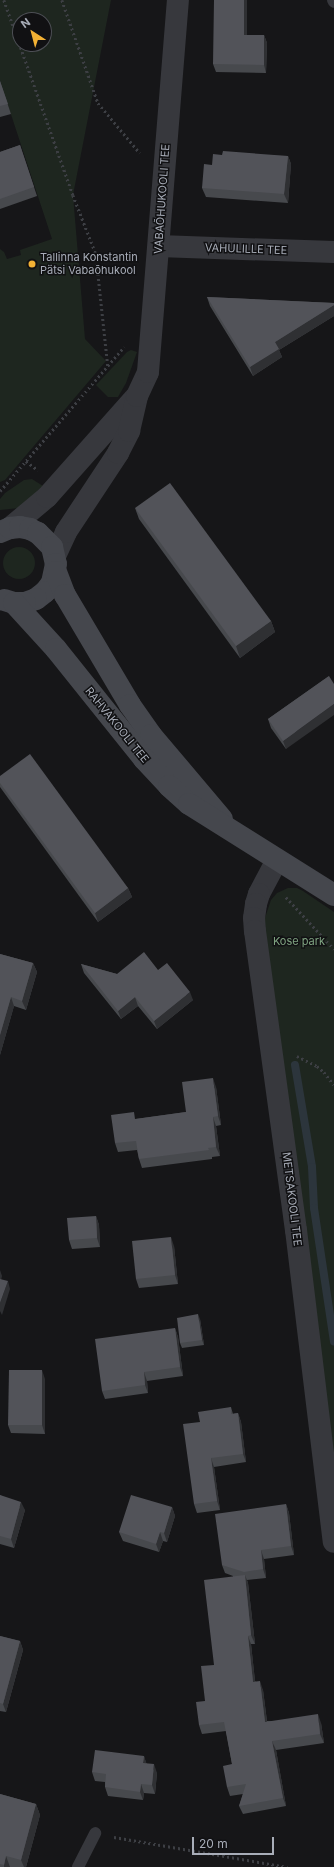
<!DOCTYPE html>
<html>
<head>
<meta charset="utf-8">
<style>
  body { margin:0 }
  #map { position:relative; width:334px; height:1867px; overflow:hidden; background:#161618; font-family:Inter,sans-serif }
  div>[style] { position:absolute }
  .green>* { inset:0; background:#1e261f }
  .round { border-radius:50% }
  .stream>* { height:8px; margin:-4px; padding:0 4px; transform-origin:4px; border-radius:4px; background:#2c353c }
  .path>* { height:2.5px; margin-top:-1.25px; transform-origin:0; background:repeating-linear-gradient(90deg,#3d3f44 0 2px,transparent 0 5px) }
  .lane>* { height:12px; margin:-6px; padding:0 6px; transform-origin:6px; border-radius:6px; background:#37383d }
  .street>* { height:22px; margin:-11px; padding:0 11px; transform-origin:11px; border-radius:11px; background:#37383d }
  .secondary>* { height:22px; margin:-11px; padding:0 11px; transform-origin:11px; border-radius:11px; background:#45474d }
  .wall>* { inset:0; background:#47494d }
  .shaded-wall>* { inset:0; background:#2f3033 }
  .building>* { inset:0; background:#525359 }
  .dots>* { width:11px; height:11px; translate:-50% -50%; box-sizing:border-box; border:2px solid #111113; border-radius:50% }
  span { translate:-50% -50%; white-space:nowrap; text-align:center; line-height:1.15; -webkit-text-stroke:3px #111113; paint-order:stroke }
  .street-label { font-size:11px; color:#a8adb8 }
  .poi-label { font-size:11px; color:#a8adb8 }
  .left { translate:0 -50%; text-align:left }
  .park-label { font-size:11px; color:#7fa381 }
  .north { position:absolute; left:12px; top:12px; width:40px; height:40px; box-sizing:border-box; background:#111113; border:1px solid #4d4f55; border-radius:50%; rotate:324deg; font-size:11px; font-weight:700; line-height:16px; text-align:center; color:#a8adb8 }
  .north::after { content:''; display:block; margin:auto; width:14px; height:18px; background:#f2b134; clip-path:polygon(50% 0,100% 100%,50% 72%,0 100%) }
  .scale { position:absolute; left:192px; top:1837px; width:82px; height:18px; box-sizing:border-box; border:2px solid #a8adb8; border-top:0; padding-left:5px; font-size:12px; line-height:14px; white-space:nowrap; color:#a8adb8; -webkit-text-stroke:3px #111113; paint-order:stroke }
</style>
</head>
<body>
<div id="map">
  <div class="green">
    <i style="clip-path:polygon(evenodd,0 0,111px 0,73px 195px,85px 339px,106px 361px,5px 480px,0 482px,0 249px,4px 252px,7px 259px,21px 255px,20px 250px,52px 239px,0 81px,0 0,20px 20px,44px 20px,44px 44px,20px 44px,20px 20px)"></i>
    <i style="clip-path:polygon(131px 350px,137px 352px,126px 383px,118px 397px,108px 397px,96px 385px,127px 352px)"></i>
    <i style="clip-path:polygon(32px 479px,43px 486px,19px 508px,0 510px,0 499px,5px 493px,24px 480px)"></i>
    <i class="round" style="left:3px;top:547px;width:32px;height:32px"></i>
    <i style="clip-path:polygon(288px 888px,297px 888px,303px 891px,334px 912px,334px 1490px,264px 945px,265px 918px,271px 900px,277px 893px)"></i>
  </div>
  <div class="stream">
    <i style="left:295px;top:1065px;width:103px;rotate:80.5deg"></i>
    <i style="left:312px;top:1167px;width:41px;rotate:87.2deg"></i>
    <i style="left:314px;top:1208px;width:135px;rotate:81.5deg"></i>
  </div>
  <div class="path">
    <i style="left:4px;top:0;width:207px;rotate:70.5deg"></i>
    <i style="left:73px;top:195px;width:63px;rotate:68.7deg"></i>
    <i style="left:96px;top:254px;width:113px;rotate:83.9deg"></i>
    <i style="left:62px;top:0;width:109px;rotate:70.7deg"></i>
    <i style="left:98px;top:103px;width:65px;rotate:50deg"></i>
    <i style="left:26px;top:461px;width:15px;rotate:37deg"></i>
    <i style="left:0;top:491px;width:190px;rotate:-49.3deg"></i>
    <i style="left:286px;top:897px;width:71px;rotate:47.3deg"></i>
    <i style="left:297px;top:1056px;width:22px;rotate:27deg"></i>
    <i style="left:317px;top:1066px;width:9px;rotate:41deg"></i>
    <i style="left:324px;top:1072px;width:16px;rotate:52deg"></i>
    <i style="left:114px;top:1837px;width:176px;rotate:9.8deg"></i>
  </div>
  <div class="lane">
    <i style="left:333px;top:0;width:2px;rotate:63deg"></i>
    <i style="left:78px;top:1867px;width:38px;rotate:-63deg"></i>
  </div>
  <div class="street">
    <i style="left:159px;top:246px;width:175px;rotate:2deg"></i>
    <i style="left:10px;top:528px;width:48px;rotate:-40deg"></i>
    <i style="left:47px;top:497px;width:132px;rotate:-48.4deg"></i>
    <i style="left:55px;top:556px;width:26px;rotate:-65deg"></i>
    <i style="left:66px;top:532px;width:95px;rotate:-56.6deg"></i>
    <i style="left:118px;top:453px;width:25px;rotate:-63deg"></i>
    <i style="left:129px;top:431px;width:36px;rotate:-77deg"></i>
    <i style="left:137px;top:396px;width:26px;rotate:-65deg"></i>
    <i style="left:148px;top:372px;width:373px;rotate:-85.4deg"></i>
    <i style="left:277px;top:860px;width:38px;rotate:118deg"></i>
    <i style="left:259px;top:894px;width:10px;rotate:107deg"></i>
    <i style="left:256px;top:904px;width:14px;rotate:98deg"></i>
    <i style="left:254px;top:918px;width:13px;rotate:86deg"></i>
    <i style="left:255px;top:931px;width:302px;rotate:82.2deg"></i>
    <i style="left:296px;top:1230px;width:314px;rotate:83.1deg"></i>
  </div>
  <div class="secondary">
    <i style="left:0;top:532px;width:11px;rotate:-22deg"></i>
    <i style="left:10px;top:528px;width:10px;rotate:-6deg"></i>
    <i style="left:20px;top:527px;width:10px;rotate:11deg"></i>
    <i style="left:30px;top:529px;width:9px;rotate:27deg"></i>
    <i style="left:38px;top:533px;width:20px;rotate:45deg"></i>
    <i style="left:52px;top:547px;width:17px;rotate:77deg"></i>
    <i style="left:56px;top:564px;width:19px;rotate:102deg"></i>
    <i style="left:52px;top:583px;width:11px;rotate:128deg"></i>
    <i style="left:45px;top:592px;width:11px;rotate:142deg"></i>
    <i style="left:36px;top:599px;width:12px;rotate:160deg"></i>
    <i style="left:25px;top:603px;width:11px;rotate:180deg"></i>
    <i style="left:14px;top:603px;width:10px;rotate:-163deg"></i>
    <i style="left:56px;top:572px;width:25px;rotate:69deg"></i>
    <i style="left:65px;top:595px;width:128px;rotate:59.4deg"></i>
    <i style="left:130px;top:705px;width:37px;rotate:55deg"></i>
    <i style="left:151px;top:735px;width:110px;rotate:49.8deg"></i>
    <i style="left:14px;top:603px;width:62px;rotate:47.6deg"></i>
    <i style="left:56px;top:649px;width:141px;rotate:51.3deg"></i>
    <i style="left:144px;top:759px;width:37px;rotate:47deg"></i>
    <i style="left:169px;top:786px;width:27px;rotate:42deg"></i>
    <i style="left:189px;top:804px;width:171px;rotate:32.1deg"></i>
  </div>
  <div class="wall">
    <i style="clip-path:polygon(247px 0,247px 35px,264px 35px,267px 43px,266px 73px,216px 72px,213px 64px)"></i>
    <i style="clip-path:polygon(0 81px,11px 114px,0 117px)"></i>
    <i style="clip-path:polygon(20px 145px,37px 196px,0 209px,0 152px)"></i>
    <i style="clip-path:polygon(222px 155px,288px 156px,291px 164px,288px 203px,206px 197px,202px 188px,212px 165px)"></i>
    <i style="clip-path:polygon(207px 297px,334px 303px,334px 316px,279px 350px,282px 357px,253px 376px,210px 306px)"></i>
    <i style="clip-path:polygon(135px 508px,271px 621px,275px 632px,240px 658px,139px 519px)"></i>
    <i style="clip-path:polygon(329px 676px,286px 749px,271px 728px,268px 719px)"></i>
    <i style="clip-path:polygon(0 776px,128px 888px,132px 897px,98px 922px,0 787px)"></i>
    <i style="clip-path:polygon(0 954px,33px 963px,37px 972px,26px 1010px,14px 1006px,0 1055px)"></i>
    <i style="clip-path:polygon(81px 964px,117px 974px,158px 970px,193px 1000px,157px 1029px,138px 1006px,121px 1019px,84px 973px)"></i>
    <i style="clip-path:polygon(216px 1087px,221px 1125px,216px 1126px,220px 1156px,212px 1157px,212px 1159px,142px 1168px,139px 1159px,137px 1150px,118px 1152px,115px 1143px,136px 1119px,186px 1112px)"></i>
    <i style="clip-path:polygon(96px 1216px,99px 1225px,100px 1247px,72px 1249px,69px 1240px)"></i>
    <i style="clip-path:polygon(174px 1246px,178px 1284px,139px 1288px,136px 1279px)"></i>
    <i style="clip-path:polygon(200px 1319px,204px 1345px,182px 1348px,180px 1343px)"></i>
    <i style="clip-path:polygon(175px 1328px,178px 1337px,183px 1376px,147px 1381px,148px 1393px,105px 1399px,102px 1391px)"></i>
    <i style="clip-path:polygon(45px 1379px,45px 1434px,11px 1433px,8px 1425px)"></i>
    <i style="clip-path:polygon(231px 1407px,233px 1414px,238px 1413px,241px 1422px,246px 1462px,214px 1467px,220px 1510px,197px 1513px,194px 1504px,200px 1422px)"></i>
    <i style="clip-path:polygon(0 1495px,25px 1510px,14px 1548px,0 1544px)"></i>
    <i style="clip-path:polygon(286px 1504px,289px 1513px,294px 1555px,264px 1559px,266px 1578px,247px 1580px,248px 1583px,255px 1644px,251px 1644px,255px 1681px,263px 1690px,267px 1721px,321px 1723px,324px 1743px,276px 1750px,286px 1806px,243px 1814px,239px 1806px,243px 1794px,230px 1796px,227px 1787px,232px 1764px,226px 1731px,202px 1734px,199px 1725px,214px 1665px,233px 1576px,225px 1573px,222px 1565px)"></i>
    <i style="clip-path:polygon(172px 1507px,175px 1516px,167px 1542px,163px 1541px,159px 1552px,123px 1541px,119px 1532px)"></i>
    <i style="clip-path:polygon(0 1636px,20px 1641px,23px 1650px,6px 1712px,0 1711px)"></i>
    <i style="clip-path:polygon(144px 1756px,146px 1763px,157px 1773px,155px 1794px,144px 1793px,143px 1800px,108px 1796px,105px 1787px,105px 1782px,95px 1781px,92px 1772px)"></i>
    <i style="clip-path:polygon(0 1794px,36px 1804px,40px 1815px,26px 1867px,0 1867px)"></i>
  </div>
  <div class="shaded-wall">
    <i style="clip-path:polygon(244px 0,247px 0,247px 43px,244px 35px)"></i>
    <i style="clip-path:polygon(264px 35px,267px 43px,266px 73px,264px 65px)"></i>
    <i style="clip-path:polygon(288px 156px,291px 164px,288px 203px,284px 194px)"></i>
    <i style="clip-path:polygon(334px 305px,334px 316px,279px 350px,282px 357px,253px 376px,250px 367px,275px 342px)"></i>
    <i style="clip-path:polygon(271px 621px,275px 632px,240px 658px,236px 646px)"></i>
    <i style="clip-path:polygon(334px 704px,334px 715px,286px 749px,283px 741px)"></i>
    <i style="clip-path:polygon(128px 888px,132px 897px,98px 922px,95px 913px)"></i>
    <i style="clip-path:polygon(33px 963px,37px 972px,26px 1010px,22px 1001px)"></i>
    <i style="clip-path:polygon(190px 992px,193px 1000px,157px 1029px,154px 1021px)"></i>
    <i style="clip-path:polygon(11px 997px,14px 1006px,0 1055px,0 1035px)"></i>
    <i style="clip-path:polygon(135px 997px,138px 1006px,121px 1019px,118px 1011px)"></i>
    <i style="clip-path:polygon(213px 1078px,216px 1087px,221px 1125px,218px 1116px)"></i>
    <i style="clip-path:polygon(213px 1117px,216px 1126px,220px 1156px,216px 1147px)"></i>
    <i style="clip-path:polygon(96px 1216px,99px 1225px,100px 1247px,97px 1238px)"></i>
    <i style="clip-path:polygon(171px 1237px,174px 1246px,178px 1284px,175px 1275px)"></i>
    <i style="clip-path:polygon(0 1270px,2px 1276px,0 1285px)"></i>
    <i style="clip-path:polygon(8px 1281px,10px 1289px,2px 1315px,0 1311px,0 1303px)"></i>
    <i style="clip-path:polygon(198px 1314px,200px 1319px,204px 1345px,202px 1340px)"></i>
    <i style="clip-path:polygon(175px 1328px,178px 1337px,183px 1376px,180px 1367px)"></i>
    <i style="clip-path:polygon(42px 1370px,45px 1379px,45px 1434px,42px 1425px)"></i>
    <i style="clip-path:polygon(144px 1372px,147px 1381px,148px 1393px,145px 1385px)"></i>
    <i style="clip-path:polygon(238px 1413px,241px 1422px,246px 1462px,243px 1454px)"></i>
    <i style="clip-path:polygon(211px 1458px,214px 1467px,220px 1510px,217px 1501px)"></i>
    <i style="clip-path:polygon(21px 1502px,25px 1510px,14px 1548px,11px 1539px)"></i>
    <i style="clip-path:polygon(286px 1504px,289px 1513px,294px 1555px,291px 1546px)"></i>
    <i style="clip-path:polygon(172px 1507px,175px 1516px,167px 1542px,164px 1533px)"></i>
    <i style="clip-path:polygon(160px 1532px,163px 1541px,159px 1552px,156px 1544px)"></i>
    <i style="clip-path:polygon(261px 1550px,264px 1559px,266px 1578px,263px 1569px)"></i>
    <i style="clip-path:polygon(245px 1575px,248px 1583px,255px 1644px,251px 1635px)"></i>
    <i style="clip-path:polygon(248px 1636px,251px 1644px,256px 1690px,253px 1682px)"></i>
    <i style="clip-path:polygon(20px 1641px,23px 1650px,6px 1712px,3px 1704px)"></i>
    <i style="clip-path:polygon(260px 1681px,263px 1690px,268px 1730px,265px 1722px)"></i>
    <i style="clip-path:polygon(318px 1714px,321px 1723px,324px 1743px,320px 1734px)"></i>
    <i style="clip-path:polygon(272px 1741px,276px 1750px,286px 1806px,283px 1798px)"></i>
    <i style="clip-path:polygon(144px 1756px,147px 1765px,143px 1763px)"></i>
    <i style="clip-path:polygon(154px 1764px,157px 1773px,155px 1794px,152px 1785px)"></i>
    <i style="clip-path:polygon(141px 1784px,144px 1793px,143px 1800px,140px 1792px)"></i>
    <i style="clip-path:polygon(36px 1804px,40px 1815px,26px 1867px,24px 1867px,21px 1860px)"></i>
    <i style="clip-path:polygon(6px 1856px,10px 1867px,4px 1867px,4px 1865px)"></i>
  </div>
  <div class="building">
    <i style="clip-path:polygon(214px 0,244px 0,244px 35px,264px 35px,264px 65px,213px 64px)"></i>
    <i style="clip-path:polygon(0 81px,8px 104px,0 106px)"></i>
    <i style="clip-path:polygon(20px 145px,34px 187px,0 199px,0 152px)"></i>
    <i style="clip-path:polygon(223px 151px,288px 156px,284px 194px,202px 188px,204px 164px,212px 165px,213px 154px,222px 155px)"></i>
    <i style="clip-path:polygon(207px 297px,334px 303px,334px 305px,275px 342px,279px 349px,250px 367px)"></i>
    <i style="clip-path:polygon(170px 483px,271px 621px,236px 646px,135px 508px)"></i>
    <i style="clip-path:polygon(329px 676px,334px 684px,334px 704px,283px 741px,268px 719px)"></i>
    <i style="clip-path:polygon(30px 754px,128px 888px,95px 913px,0 783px,0 776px)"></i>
    <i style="clip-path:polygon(144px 952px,158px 970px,167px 963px,190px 992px,154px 1021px,135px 997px,118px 1011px,81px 964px,117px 974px)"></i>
    <i style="clip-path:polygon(0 954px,33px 963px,22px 1001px,11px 997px,0 1035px)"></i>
    <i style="clip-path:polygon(213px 1078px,218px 1116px,213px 1117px,216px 1147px,208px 1148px,209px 1150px,139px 1159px,136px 1141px,115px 1143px,111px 1115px,134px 1112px,135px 1119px,186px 1112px,182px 1082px)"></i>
    <i style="clip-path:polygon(96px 1216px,97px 1238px,69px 1240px,67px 1218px)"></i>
    <i style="clip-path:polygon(171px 1237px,175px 1275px,136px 1279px,132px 1241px)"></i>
    <i style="clip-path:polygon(0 1279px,8px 1281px,0 1303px)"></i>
    <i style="clip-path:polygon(198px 1314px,202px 1340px,180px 1343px,177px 1318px)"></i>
    <i style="clip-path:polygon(175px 1328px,180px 1367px,144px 1372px,145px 1385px,102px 1391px,95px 1339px)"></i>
    <i style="clip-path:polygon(9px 1370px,42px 1370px,42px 1425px,8px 1425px)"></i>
    <i style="clip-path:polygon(231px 1407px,231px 1414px,238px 1413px,243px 1454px,211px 1458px,217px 1501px,194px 1504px,183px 1424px,200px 1422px,198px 1412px)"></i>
    <i style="clip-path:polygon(0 1495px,21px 1502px,11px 1539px,0 1536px)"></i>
    <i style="clip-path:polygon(131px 1495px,172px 1507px,164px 1533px,160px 1532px,156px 1544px,119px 1532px)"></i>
    <i style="clip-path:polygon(286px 1504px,291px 1546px,261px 1550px,263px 1569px,244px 1572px,222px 1565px,215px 1514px)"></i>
    <i style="clip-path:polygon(245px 1575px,251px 1635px,248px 1636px,253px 1682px,260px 1681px,265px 1722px,318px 1714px,320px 1734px,272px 1741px,283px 1798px,239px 1806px,246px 1784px,227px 1787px,223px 1766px,232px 1764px,224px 1722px,199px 1725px,196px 1702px,205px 1701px,201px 1666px,214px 1665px,204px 1580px)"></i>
    <i style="clip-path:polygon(0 1636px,20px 1641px,3px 1704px,0 1703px)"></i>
    <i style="clip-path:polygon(95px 1750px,144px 1756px,143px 1763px,154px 1764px,152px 1785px,141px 1784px,140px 1792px,105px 1787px,106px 1774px,92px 1772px)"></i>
    <i style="clip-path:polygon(0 1794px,36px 1804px,21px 1860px,6px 1856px,4px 1865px,0 1864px)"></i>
  </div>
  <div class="dots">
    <i style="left:32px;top:264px;background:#f2b134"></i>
  </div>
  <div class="street-label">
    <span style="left:162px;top:199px;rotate:-86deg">VABAÕHUKOOLI TEE</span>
    <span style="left:246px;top:249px;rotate:2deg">VAHULILLE TEE</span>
    <span style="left:117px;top:725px;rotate:51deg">RAHVAKOOLI TEE</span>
    <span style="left:292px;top:1199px;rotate:83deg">METSAKOOLI TEE</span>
  </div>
  <div class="poi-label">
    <span class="left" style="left:40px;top:264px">Tallinna Konstantin<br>Pätsi Vabaõhukool</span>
  </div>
  <div class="park-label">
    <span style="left:299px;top:941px">Kose park</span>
  </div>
  <div class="north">N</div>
  <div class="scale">20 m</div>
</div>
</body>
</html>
